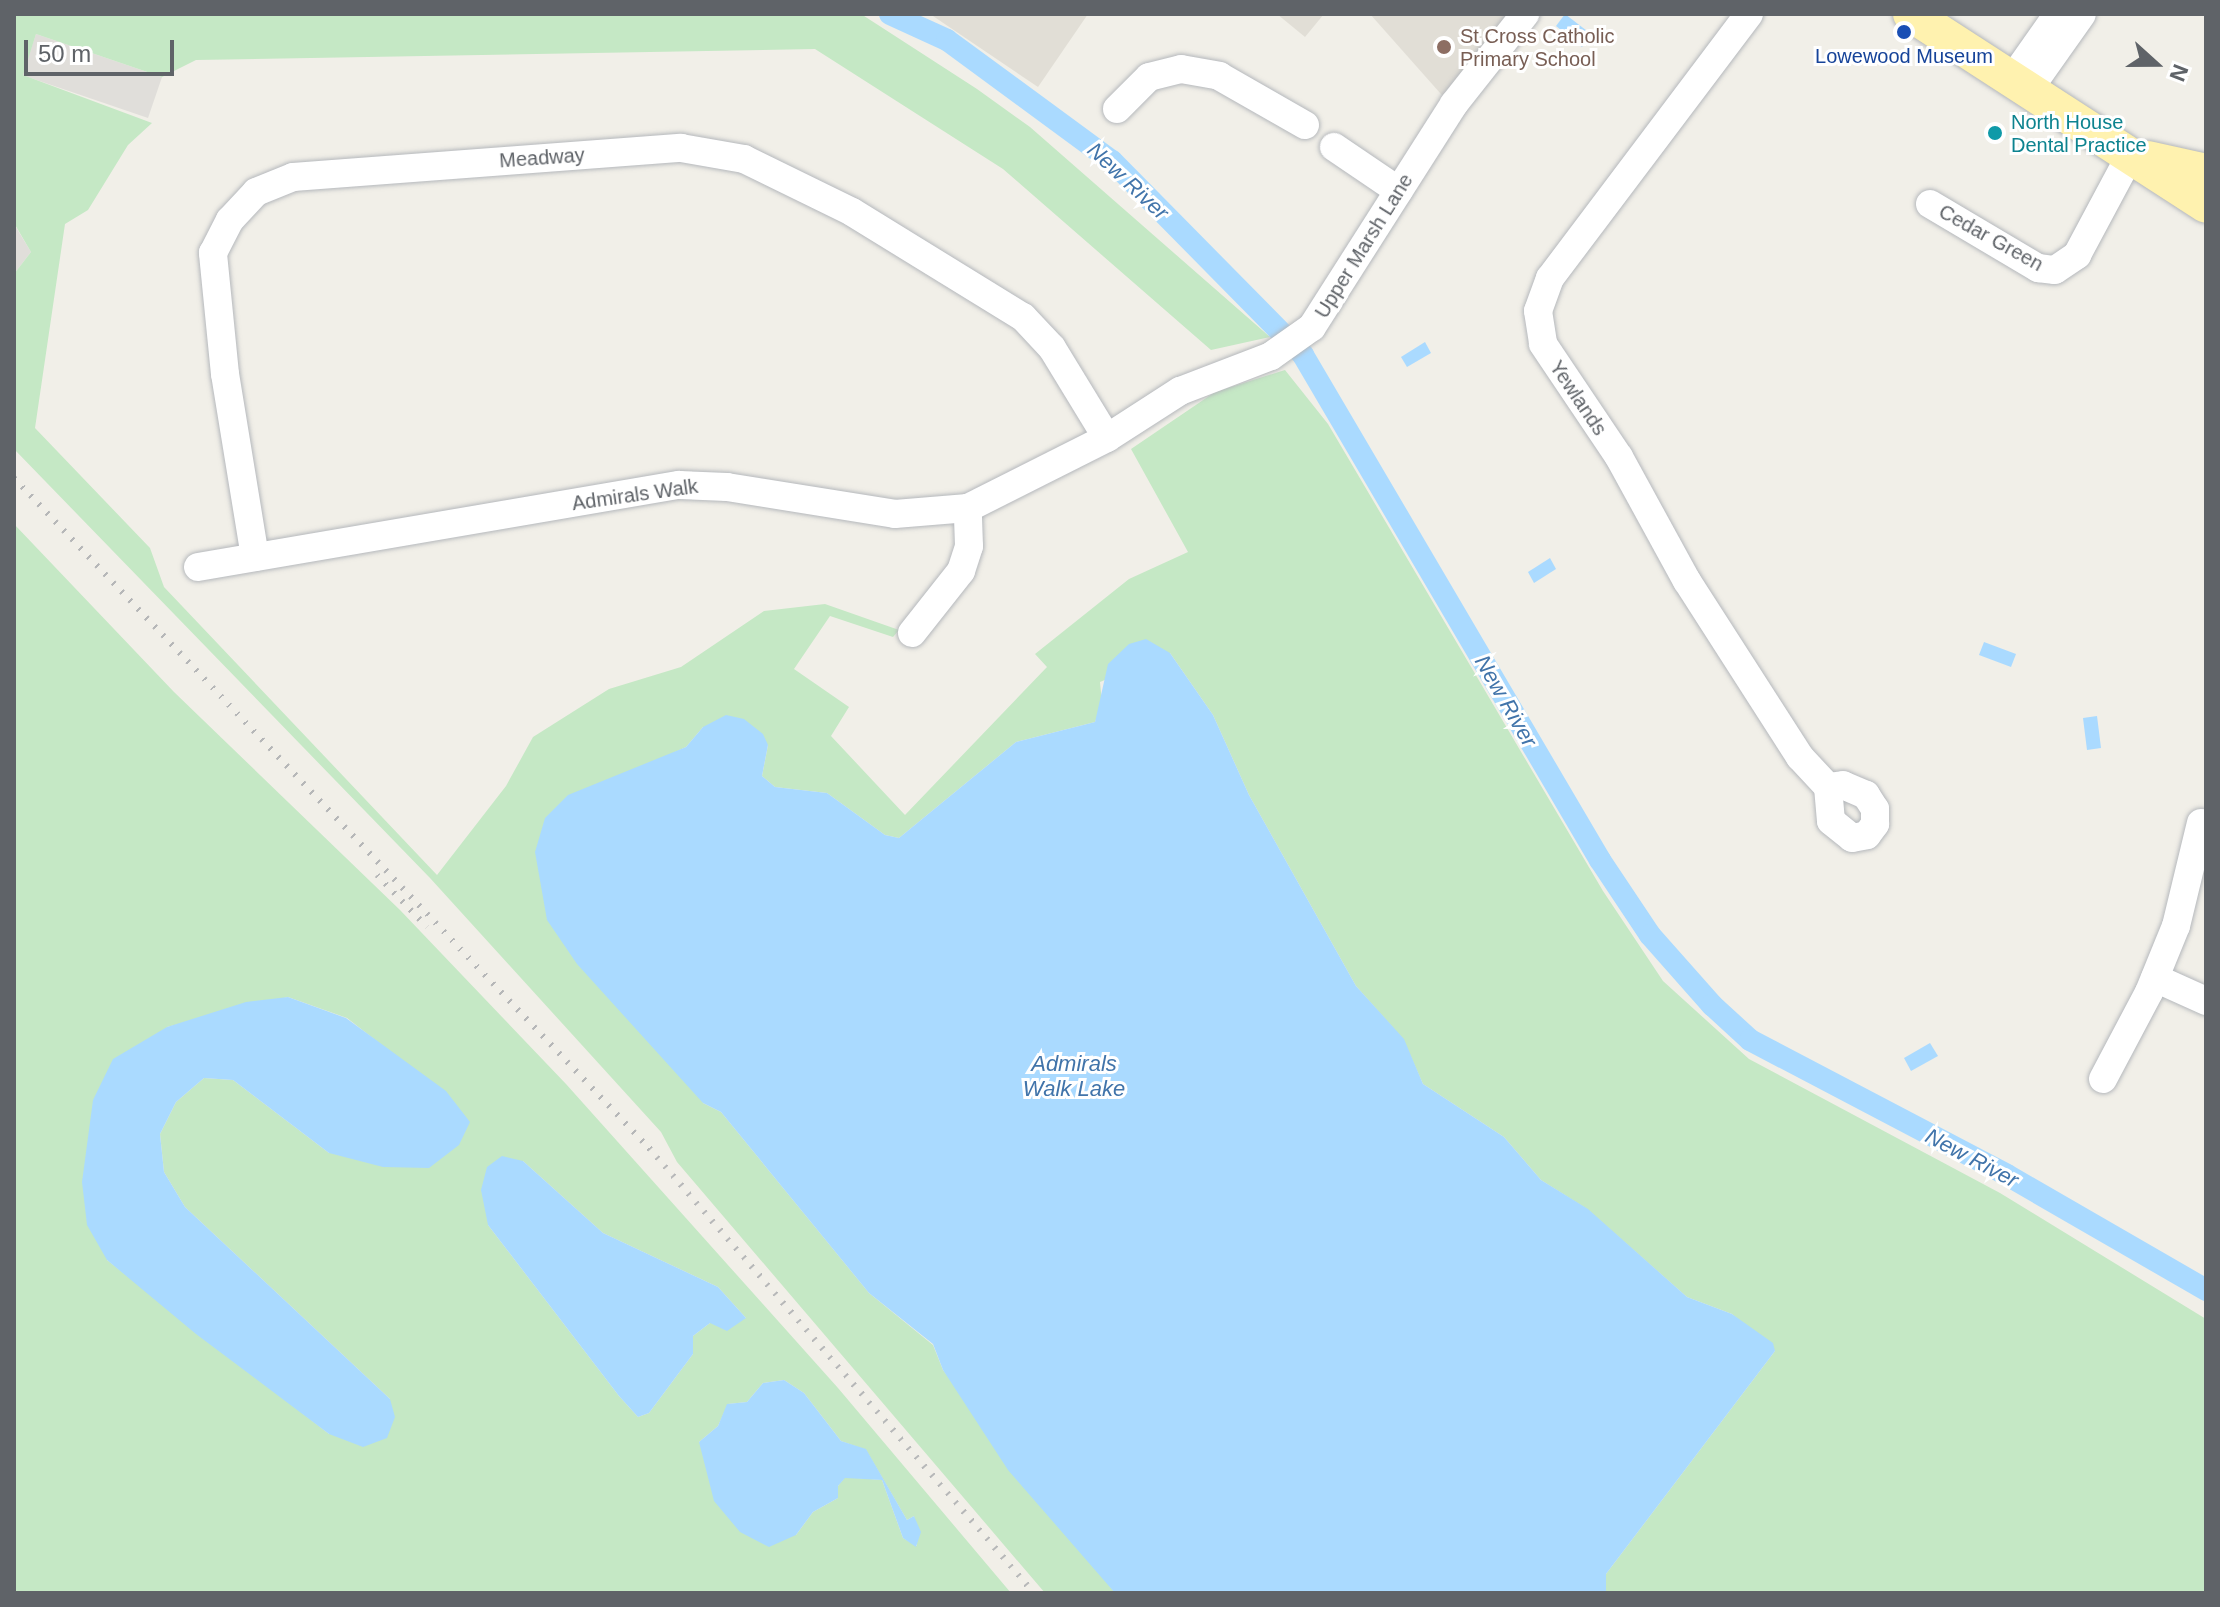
<!DOCTYPE html>
<html>
<head>
<meta charset="utf-8">
<style>
  body { margin:0 }
  #map { position:relative; width:2220px; height:1607px; overflow:hidden; background:#f1efe8; font-family:Helvetica,sans-serif }
  div>[style] { position:absolute }
  .industrial>* { inset:0; background:#e0deda }
  .education>* { inset:0; background:#e1ded6 }
  .green>* { inset:0; background:#c5e8c5 }
  .water>* { inset:0; background:#aadaff }
  .canal>* { height:22px; margin:-11px; padding:0 11px; transform-origin:11px; border-radius:11px; background:#aadaff }
  .roads { filter:drop-shadow(0 0 2px #b5b8bc) drop-shadow(0 0 2px #b5b8bc) }
  .minor>* { height:28px; margin:-14px; padding:0 14px; transform-origin:14px; border-radius:14px; background:#fff }
  .major>* { height:36px; margin:-18px; padding:0 18px; transform-origin:18px; border-radius:18px; background:#fff2af }
  .rail>* { height:6px; margin-top:-3px; transform-origin:0; background:repeating-linear-gradient(90deg,#b6b7b8 0 2px,transparent 0 12px) }
  .dots>* { width:22px; height:22px; translate:-50% -50%; box-sizing:border-box; border:4px solid #fff; border-radius:50% }
  span { translate:-50% -50%; white-space:nowrap; text-align:center; line-height:1.15; -webkit-text-stroke:6px #fff; paint-order:stroke }
  .education-label { font-size:20px; color:#785e54 }
  .left { translate:0 -50%; text-align:left }
  .transit-label { font-size:20px; color:#164399 }
  .culture-label { font-size:20px; color:#0d838f }
  .street-label { font-size:20px; color:#5f6368 }
  .water-label { font-size:22px; color:#4174aa; font-style:italic }
  .frame { position:absolute; inset:0; border:16px solid #5f6368; pointer-events:none }
  .north { position:absolute; left:2116px; top:24px; width:80px; height:80px; -webkit-text-stroke:6px #fff; paint-order:stroke; rotate:111deg; font-size:22px; font-weight:700; line-height:32px; text-align:center; color:#5f6368 }
  .north::after { content:''; display:block; margin:auto; width:28px; height:36px; background:#5f6368; clip-path:polygon(50% 0,100% 100%,50% 72%,0 100%) }
  .scale { position:absolute; left:24px; top:40px; width:150px; height:36px; box-sizing:border-box; border:4px solid #5f6368; border-top:0; padding-left:10px; font-size:24px; line-height:28px; white-space:nowrap; color:#5f6368; -webkit-text-stroke:6px #fff; paint-order:stroke }
</style>
</head>
<body>
<div id="map">
  <div class="industrial">
    <i style="clip-path:polygon(36px 34px,162px 77px,148px 118px,22px 75px)"></i>
    <i style="clip-path:polygon(14px 224px,31px 252px,14px 274px)"></i>
  </div>
  <div class="education">
    <i style="clip-path:polygon(930px 14px,1088px 14px,1038px 87px)"></i>
    <i style="clip-path:polygon(1277px 14px,1324px 14px,1305px 37px)"></i>
    <i style="clip-path:polygon(1370px 14px,1514px 14px,1448px 102px)"></i>
  </div>
  <div class="green">
    <i style="clip-path:polygon(14px 14px,861px 14px,977px 89px,1030px 127px,1270px 337px,1211px 350px,1003px 169px,815px 49px,196px 60px,162px 77px,36px 34px,23px 75px,152px 123px,128px 145px,88px 210px,65px 224px,35px 428px,150px 548px,164px 587px,437px 875px,506px 786px,533px 737px,609px 689px,681px 667px,764px 611px,825px 604px,899px 630px,893px 637px,830px 616px,794px 669px,849px 707px,831px 736px,905px 815px,1047px 667px,1035px 654px,1129px 579px,1188px 552px,1131px 449px,1215px 392px,1285px 370px,1328px 424px,1603px 891px,1663px 981px,1749px 1059px,2000px 1193px,2206px 1319px,2206px 1593px,1606px 1593px,1606px 1574px,1775px 1351px,1732px 1314px,1687px 1297px,1587px 1209px,1541px 1180px,1504px 1137px,1423px 1084px,1403px 1039px,1356px 986px,1249px 795px,1213px 715px,1170px 653px,1100px 682px,1102px 703px,1095px 722px,1016px 742px,899px 838px,885px 835px,827px 793px,775px 787px,762px 776px,768px 745px,703px 727px,686px 747px,634px 771px,703px 1103px,721px 1112px,869px 1293px,933px 1345px,943px 1370px,1115px 1593px,1045px 1593px,677px 1162px,661px 1132px,430px 878px,14px 449px,14px 274px,31px 252px,14px 223px)"></i>
    <i style="clip-path:polygon(evenodd,14px 524px,174px 692px,400px 910px,566px 1084px,838px 1388px,1011px 1593px,14px 1593px,14px 524px,288px 997px,347px 1018px,414px 1070px,329px 1153px,233px 1080px,204px 1078px,176px 1102px,160px 1134px,164px 1172px,185px 1207px,390px 1399px,329px 1434px,107px 1260px,167px 1027px,288px 997px,14px 524px,523px 1161px,603px 1233px,718px 1287px,746px 1318px,710px 1323px,693px 1336px,693px 1354px,649px 1413px,638px 1417px,619px 1396px,488px 1225px,523px 1161px,14px 524px,784px 1380px,804px 1393px,841px 1441px,866px 1450px,907px 1520px,914px 1516px,917px 1546px,903px 1538px,882px 1480px,845px 1477px,838px 1486px,838px 1498px,813px 1512px,796px 1535px,699px 1442px,718px 1426px,728px 1404px,747px 1402px,763px 1383px,784px 1380px)"></i>
  </div>
  <div class="water">
    <i style="clip-path:polygon(1565px 14px,1591px 34px,1582px 47px,1556px 26px)"></i>
    <i style="clip-path:polygon(1425px 342px,1431px 353px,1407px 367px,1401px 357px)"></i>
    <i style="clip-path:polygon(1550px 558px,1556px 569px,1534px 583px,1528px 572px)"></i>
    <i style="clip-path:polygon(1146px 639px,1170px 653px,1213px 715px,1249px 795px,1356px 986px,1404px 1039px,1423px 1084px,1504px 1137px,1541px 1180px,1588px 1209px,1687px 1297px,1732px 1314px,1773px 1343px,1775px 1351px,1606px 1574px,1606px 1593px,1115px 1593px,1008px 1470px,943px 1370px,933px 1344px,869px 1293px,721px 1112px,703px 1103px,577px 964px,547px 920px,535px 852px,545px 818px,568px 795px,686px 747px,703px 727px,726px 715px,744px 719px,763px 734px,768px 745px,762px 776px,775px 787px,827px 793px,885px 835px,899px 838px,1016px 742px,1095px 722px,1108px 664px,1129px 644px)"></i>
    <i style="clip-path:polygon(1984px 642px,2016px 654px,2011px 667px,1979px 655px)"></i>
    <i style="clip-path:polygon(2097px 716px,2101px 748px,2087px 750px,2083px 718px)"></i>
    <i style="clip-path:polygon(288px 997px,346px 1018px,446px 1091px,470px 1122px,459px 1145px,429px 1168px,383px 1167px,329px 1153px,233px 1080px,204px 1078px,176px 1102px,160px 1134px,164px 1172px,185px 1207px,390px 1399px,395px 1417px,387px 1438px,363px 1447px,329px 1434px,196px 1334px,107px 1260px,87px 1225px,82px 1182px,93px 1100px,113px 1059px,167px 1027px,246px 1002px)"></i>
    <i style="clip-path:polygon(1930px 1043px,1938px 1056px,1911px 1071px,1904px 1058px)"></i>
    <i style="clip-path:polygon(502px 1156px,523px 1161px,603px 1233px,718px 1287px,746px 1318px,727px 1331px,710px 1323px,693px 1336px,693px 1354px,649px 1413px,638px 1417px,619px 1396px,488px 1225px,481px 1190px,487px 1167px)"></i>
    <i style="clip-path:polygon(784px 1380px,804px 1393px,841px 1441px,866px 1449px,907px 1520px,914px 1516px,921px 1532px,916px 1547px,903px 1538px,882px 1480px,845px 1478px,838px 1486px,838px 1498px,813px 1512px,796px 1535px,769px 1547px,740px 1532px,714px 1501px,699px 1442px,718px 1426px,727px 1404px,747px 1402px,763px 1383px)"></i>
  </div>
  <div class="canal">
    <i style="left:890px;top:14px;width:63px;rotate:24.5deg"></i>
    <i style="left:947px;top:40px;width:205px;rotate:36.3deg"></i>
    <i style="left:1112px;top:161px;width:272px;rotate:45.4deg"></i>
    <i style="left:1303px;top:355px;width:586px;rotate:59.54deg"></i>
    <i style="left:1600px;top:860px;width:90px;rotate:56.3deg"></i>
    <i style="left:1650px;top:935px;width:94px;rotate:48.5deg"></i>
    <i style="left:1712px;top:1005px;width:52px;rotate:42.6deg"></i>
    <i style="left:1750px;top:1040px;width:290px;rotate:27.7deg"></i>
    <i style="left:2007px;top:1175px;width:230px;rotate:30deg"></i>
  </div>
  <div class="roads">
    <div class="minor">
      <i style="left:1749px;top:14px;width:331px;rotate:127deg"></i>
      <i style="left:1550px;top:278px;width:35px;rotate:110deg"></i>
      <i style="left:1538px;top:311px;width:33px;rotate:81deg"></i>
      <i style="left:1543px;top:344px;width:136px;rotate:56.1deg"></i>
      <i style="left:1619px;top:457px;width:141px;rotate:61.3deg"></i>
      <i style="left:1687px;top:581px;width:209px;rotate:57.3deg"></i>
      <i style="left:1800px;top:757px;width:41px;rotate:47deg"></i>
      <i style="left:1828px;top:787px;width:34px;rotate:85deg"></i>
      <i style="left:1831px;top:821px;width:27px;rotate:39deg"></i>
      <i style="left:1852px;top:838px;width:15px;rotate:-11deg"></i>
      <i style="left:1867px;top:835px;width:14px;rotate:-54deg"></i>
      <i style="left:1875px;top:824px;width:15px;rotate:-90deg"></i>
      <i style="left:1875px;top:809px;width:17px;rotate:-123deg"></i>
      <i style="left:1866px;top:795px;width:25px;rotate:-157deg"></i>
      <i style="left:1843px;top:785px;width:15px;rotate:172deg"></i>
      <i style="left:2010px;top:82px;width:83px;rotate:-54.8deg"></i>
      <i style="left:2027px;top:92px;width:95px;rotate:-54.8deg"></i>
      <i style="left:1117px;top:109px;width:45px;rotate:-45deg"></i>
      <i style="left:1149px;top:77px;width:33px;rotate:-14deg"></i>
      <i style="left:1181px;top:69px;width:39px;rotate:10deg"></i>
      <i style="left:1219px;top:76px;width:99px;rotate:29.7deg"></i>
      <i style="left:1334px;top:147px;width:78px;rotate:34.1deg"></i>
      <i style="left:1930px;top:204px;width:126px;rotate:30.7deg"></i>
      <i style="left:2038px;top:268px;width:17px;rotate:7deg"></i>
      <i style="left:2055px;top:270px;width:27px;rotate:-34deg"></i>
      <i style="left:2077px;top:255px;width:115px;rotate:-61.9deg"></i>
      <i style="left:255px;top:557px;width:185px;rotate:-99.3deg"></i>
      <i style="left:225px;top:374px;width:122px;rotate:-95.7deg"></i>
      <i style="left:213px;top:253px;width:37px;rotate:-63deg"></i>
      <i style="left:230px;top:220px;width:38px;rotate:-47deg"></i>
      <i style="left:256px;top:192px;width:40px;rotate:-22deg"></i>
      <i style="left:293px;top:177px;width:389px;rotate:-4.3deg"></i>
      <i style="left:681px;top:148px;width:64px;rotate:9.9deg"></i>
      <i style="left:744px;top:159px;width:120px;rotate:26.1deg"></i>
      <i style="left:852px;top:212px;width:201px;rotate:31.6deg"></i>
      <i style="left:1023px;top:317px;width:42px;rotate:46.9deg"></i>
      <i style="left:1052px;top:348px;width:105px;rotate:58.6deg"></i>
      <i style="left:198px;top:567px;width:488px;rotate:-9.7deg"></i>
      <i style="left:679px;top:485px;width:48px;rotate:2.4deg"></i>
      <i style="left:727px;top:487px;width:170px;rotate:9.1deg"></i>
      <i style="left:895px;top:514px;width:73px;rotate:-4.7deg"></i>
      <i style="left:968px;top:508px;width:156px;rotate:-26.7deg"></i>
      <i style="left:1107px;top:438px;width:87px;rotate:-32.8deg"></i>
      <i style="left:1180px;top:391px;width:97px;rotate:-21deg"></i>
      <i style="left:1271px;top:356px;width:50px;rotate:-35.3deg"></i>
      <i style="left:1312px;top:327px;width:264px;rotate:-57.5deg"></i>
      <i style="left:1454px;top:104px;width:115px;rotate:-51.7deg"></i>
      <i style="left:912px;top:633px;width:79px;rotate:-51.7deg"></i>
      <i style="left:961px;top:571px;width:26px;rotate:-72deg"></i>
      <i style="left:969px;top:546px;width:38px;rotate:-92deg"></i>
      <i style="left:2155px;top:978px;width:56px;rotate:24.3deg"></i>
      <i style="left:2103px;top:1079px;width:98px;rotate:-62.1deg"></i>
      <i style="left:2149px;top:992px;width:71px;rotate:-67.8deg"></i>
      <i style="left:2176px;top:926px;width:106px;rotate:-76.4deg"></i>
    </div>
    <div class="major">
      <i style="left:1911px;top:14px;width:351px;rotate:32.9deg"></i>
      <i style="left:2148px;top:159px;width:59px;rotate:12.6deg"></i>
    </div>
  </div>
  <div class="rail">
    <i style="left:14px;top:478px;width:923px;rotate:46.54deg"></i>
    <i style="left:649px;top:1148px;width:588px;rotate:49.13deg"></i>
    <i style="left:377px;top:875px;width:72px;rotate:46.1deg"></i>
  </div>
  <div class="dots">
    <i style="left:1904px;top:32px;background:#1a4fb4"></i>
    <i style="left:1444px;top:47px;background:#8d6e63"></i>
    <i style="left:1995px;top:133px;background:#0f9aa8"></i>
  </div>
  <div class="education-label">
    <span class="left" style="left:1460px;top:48px">St Cross Catholic<br>Primary School</span>
  </div>
  <div class="transit-label">
    <span style="left:1904px;top:56px">Lowewood Museum</span>
  </div>
  <div class="culture-label">
    <span class="left" style="left:2011px;top:134px">North House<br>Dental Practice</span>
  </div>
  <div class="street-label">
    <span style="left:542px;top:158px;rotate:-4deg">Meadway</span>
    <span style="left:1991px;top:238px;rotate:29deg">Cedar Green</span>
    <span style="left:1364px;top:246px;rotate:-58deg">Upper Marsh Lane</span>
    <span style="left:1578px;top:398px;rotate:56deg">Yewlands</span>
    <span style="left:635px;top:495px;rotate:-8deg">Admirals Walk</span>
  </div>
  <div class="water-label">
    <span style="left:1128px;top:181px;rotate:43deg">New River</span>
    <span style="left:1506px;top:701px;rotate:60deg">New River</span>
    <span style="left:1074px;top:1076px">Admirals<br>Walk Lake</span>
    <span style="left:1972px;top:1158px;rotate:28deg">New River</span>
  </div>
  <div class="frame"></div>
  <div class="north">N</div>
  <div class="scale">50 m</div>
</div>
</body>
</html>
